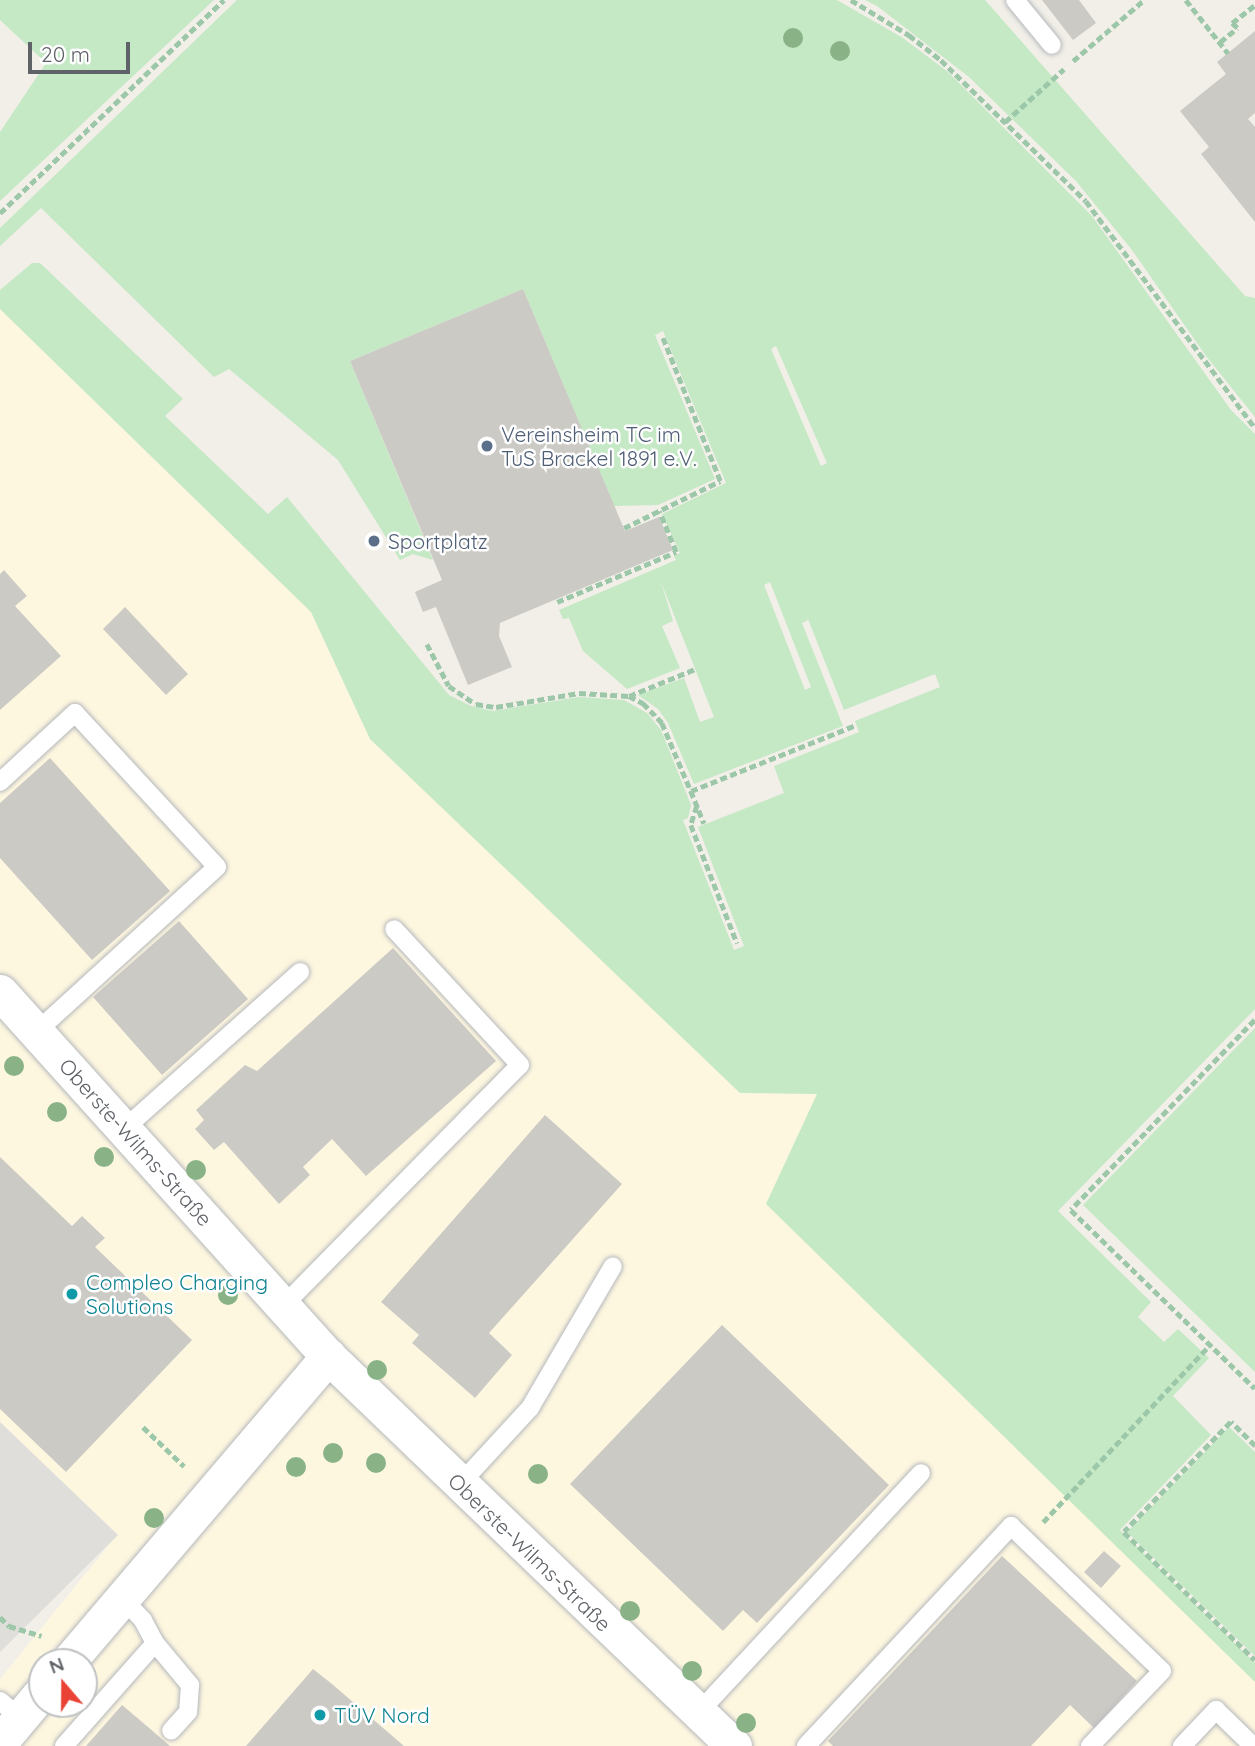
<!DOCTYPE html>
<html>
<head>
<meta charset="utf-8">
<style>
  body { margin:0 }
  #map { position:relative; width:1255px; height:1746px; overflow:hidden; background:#f1efe8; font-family:Quicksand,sans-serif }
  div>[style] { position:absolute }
  .commercial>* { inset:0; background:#fef7e0 }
  .industrial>* { inset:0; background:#e0deda }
  .green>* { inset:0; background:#c5e8c5 }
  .building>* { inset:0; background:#cccac5 }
  .path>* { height:4.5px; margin-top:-2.25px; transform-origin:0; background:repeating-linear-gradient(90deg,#9cc7a9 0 7px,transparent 0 10.5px) }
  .roads { filter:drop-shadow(0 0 2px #b5b8bc) drop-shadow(0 0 2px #b5b8bc) }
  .service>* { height:18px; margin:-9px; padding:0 9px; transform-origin:9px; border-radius:9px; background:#fff }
  .minor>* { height:35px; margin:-17.5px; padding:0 17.5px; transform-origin:17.5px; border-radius:17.5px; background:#fff }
  .trees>* { width:20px; height:20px; margin:-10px; border-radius:50%; background:#89b387 }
  .dots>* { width:19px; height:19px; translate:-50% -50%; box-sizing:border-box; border:4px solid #fff; border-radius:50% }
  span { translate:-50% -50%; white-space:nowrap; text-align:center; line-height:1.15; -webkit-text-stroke:5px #fff; paint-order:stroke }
  .service-label { font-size:21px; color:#4e5e75 }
  .left { translate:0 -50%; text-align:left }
  .street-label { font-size:21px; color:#5f6368 }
  .culture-label { font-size:21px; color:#0d838f }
  .north { position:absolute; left:28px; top:1648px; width:70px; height:70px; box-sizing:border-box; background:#fff; border:2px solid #bfc1c3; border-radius:50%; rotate:340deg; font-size:19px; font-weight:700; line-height:28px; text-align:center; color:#5f6368 }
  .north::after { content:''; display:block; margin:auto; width:24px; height:32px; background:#ea4335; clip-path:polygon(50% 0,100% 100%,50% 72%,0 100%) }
  .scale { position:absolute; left:28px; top:42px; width:102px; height:32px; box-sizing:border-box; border:4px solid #5f6368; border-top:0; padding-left:9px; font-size:21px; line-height:24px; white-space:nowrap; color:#5f6368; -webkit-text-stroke:5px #fff; paint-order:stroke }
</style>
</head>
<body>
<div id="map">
  <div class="commercial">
    <i style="clip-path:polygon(evenodd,0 309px,311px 612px,370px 739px,817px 1094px,767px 1204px,1255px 1681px,1255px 1746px,0 1746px,0 1679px,117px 1535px,0 1422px,0 309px,42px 1662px,84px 1662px,84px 1704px,42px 1704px,42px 1662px)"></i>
  </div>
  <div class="industrial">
    <i style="clip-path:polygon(0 1422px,118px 1535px,0 1652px)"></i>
  </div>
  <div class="green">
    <i style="clip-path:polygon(0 0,214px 0,0 201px,0 132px,46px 63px,0 20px)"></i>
    <i style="clip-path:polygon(evenodd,237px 0,837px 0,903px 38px,948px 72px,1092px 216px,1231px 410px,1255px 434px,1255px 1009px,1058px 1211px,1151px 1302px,1138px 1317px,1164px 1342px,1178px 1329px,1209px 1358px,1173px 1396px,1211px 1435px,1120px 1530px,1255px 1663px,1255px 1682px,766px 1204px,817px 1094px,740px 1093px,370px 739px,311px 612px,0 309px,0 290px,32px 263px,40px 263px,183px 399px,165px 416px,268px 514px,287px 497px,449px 695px,471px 706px,493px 711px,579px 697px,624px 700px,647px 713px,661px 730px,691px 805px,688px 818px,683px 820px,734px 950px,744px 946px,698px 827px,784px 793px,774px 766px,859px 732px,855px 721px,940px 687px,935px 674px,844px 710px,806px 614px,808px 620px,802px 623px,843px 726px,694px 784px,668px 723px,658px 709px,638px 695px,684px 678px,700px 722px,714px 717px,661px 582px,673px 621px,662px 626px,680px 668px,627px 689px,583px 651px,569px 618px,563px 619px,559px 610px,676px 560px,674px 556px,680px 553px,662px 514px,726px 483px,663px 331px,655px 335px,715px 479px,658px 505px,614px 506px,523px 289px,350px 361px,433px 560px,413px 554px,400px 560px,338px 460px,229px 369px,214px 377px,41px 208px,0 246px,0 228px,237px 0,776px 346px,827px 463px,821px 466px,771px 349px,776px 346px,237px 0,770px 582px,811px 687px,805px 690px,764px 585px,770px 582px)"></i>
    <i style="clip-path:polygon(865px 0,985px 0,1245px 296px,1255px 298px,1255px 417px,1206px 356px,1132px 250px,1076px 181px,969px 77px,877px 6px)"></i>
    <i style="clip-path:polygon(1255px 1028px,1255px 1372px,1083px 1205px)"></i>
    <i style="clip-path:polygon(1229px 1427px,1255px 1452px,1255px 1656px,1127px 1532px)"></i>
  </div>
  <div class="building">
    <i style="clip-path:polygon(1042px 0,1079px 0,1096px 23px,1073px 40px)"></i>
    <i style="clip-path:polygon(1255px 31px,1255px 113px,1248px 119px,1255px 127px,1255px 222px,1201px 154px,1209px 147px,1180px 111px,1226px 74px,1217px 62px)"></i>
    <i style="clip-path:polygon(523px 289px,625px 531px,659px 517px,673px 550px,500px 623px,499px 636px,512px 667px,468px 685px,436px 607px,423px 612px,415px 592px,442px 580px,350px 361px)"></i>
    <i style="clip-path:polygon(4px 570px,27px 596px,15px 606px,61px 656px,0 710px,0 574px)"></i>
    <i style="clip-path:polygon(125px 607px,188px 674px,166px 695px,103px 629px)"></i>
    <i style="clip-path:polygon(50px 758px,170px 891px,92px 960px,0 858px,0 803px)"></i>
    <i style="clip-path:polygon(179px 921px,248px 999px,162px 1075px,93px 997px)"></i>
    <i style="clip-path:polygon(393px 948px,496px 1061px,366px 1176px,332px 1139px,303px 1167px,310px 1175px,279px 1204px,224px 1142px,214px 1150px,195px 1129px,204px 1120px,196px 1110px,245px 1065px,257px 1071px)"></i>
    <i style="clip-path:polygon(545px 1115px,622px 1184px,489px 1333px,512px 1355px,475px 1398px,412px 1343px,419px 1335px,381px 1302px)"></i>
    <i style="clip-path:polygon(0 1157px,72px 1226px,82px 1216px,105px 1238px,95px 1247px,192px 1340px,66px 1472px,0 1409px)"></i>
    <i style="clip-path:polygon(722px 1325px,889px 1485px,757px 1623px,743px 1610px,723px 1631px,570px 1484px)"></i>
    <i style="clip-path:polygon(1104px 1551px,1121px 1566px,1101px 1588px,1084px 1572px)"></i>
    <i style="clip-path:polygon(1002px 1556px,1137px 1681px,1094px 1728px,1070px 1705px,1031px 1746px,833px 1746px,828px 1741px)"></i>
    <i style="clip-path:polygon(313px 1669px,332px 1684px,404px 1746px,246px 1746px)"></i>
    <i style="clip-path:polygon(122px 1705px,148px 1727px,170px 1746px,86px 1746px)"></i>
  </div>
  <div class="path">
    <i style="left:851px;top:0;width:68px;rotate:31.1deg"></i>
    <i style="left:909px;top:35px;width:41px;rotate:38deg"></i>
    <i style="left:941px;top:60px;width:202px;rotate:44.2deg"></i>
    <i style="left:1086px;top:201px;width:283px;rotate:53.3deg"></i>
    <i style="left:1186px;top:0;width:68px;rotate:51.6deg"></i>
    <i style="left:1220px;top:42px;width:22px;rotate:-39deg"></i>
    <i style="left:1237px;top:28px;width:7px;rotate:-135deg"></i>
    <i style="left:1232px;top:23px;width:29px;rotate:-38deg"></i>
    <i style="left:1073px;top:61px;width:94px;rotate:-40.7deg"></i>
    <i style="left:1005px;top:122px;width:79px;rotate:-41.9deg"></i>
    <i style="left:0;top:213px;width:309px;rotate:-43.6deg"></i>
    <i style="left:624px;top:528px;width:107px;rotate:-26.1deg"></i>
    <i style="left:720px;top:481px;width:156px;rotate:-111.8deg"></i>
    <i style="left:557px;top:602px;width:129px;rotate:-22.8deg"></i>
    <i style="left:676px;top:552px;width:44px;rotate:-112.5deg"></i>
    <i style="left:427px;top:644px;width:47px;rotate:62.4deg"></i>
    <i style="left:449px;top:686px;width:32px;rotate:34deg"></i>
    <i style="left:476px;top:704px;width:20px;rotate:9deg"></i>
    <i style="left:496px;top:707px;width:84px;rotate:-9.6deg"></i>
    <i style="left:579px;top:693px;width:50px;rotate:3.4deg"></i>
    <i style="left:629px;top:696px;width:16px;rotate:27deg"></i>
    <i style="left:643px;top:703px;width:28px;rotate:46deg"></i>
    <i style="left:662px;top:723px;width:74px;rotate:66.9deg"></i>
    <i style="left:691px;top:791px;width:178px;rotate:-21.8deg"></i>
    <i style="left:629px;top:696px;width:71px;rotate:-22.2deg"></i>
    <i style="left:691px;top:791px;width:35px;rotate:68deg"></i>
    <i style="left:697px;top:806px;width:20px;rotate:108deg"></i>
    <i style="left:691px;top:825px;width:127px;rotate:68.7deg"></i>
    <i style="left:1255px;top:1020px;width:264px;rotate:134.1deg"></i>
    <i style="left:1071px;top:1210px;width:256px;rotate:44.1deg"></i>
    <i style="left:143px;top:1427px;width:57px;rotate:43.6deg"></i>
    <i style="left:1255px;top:1446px;width:34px;rotate:-135deg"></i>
    <i style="left:1231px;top:1422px;width:153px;rotate:134.2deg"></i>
    <i style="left:1124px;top:1532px;width:183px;rotate:44.3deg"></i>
    <i style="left:1043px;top:1522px;width:245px;rotate:-46.7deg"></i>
    <i style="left:0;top:1617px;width:13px;rotate:45deg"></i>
    <i style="left:9px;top:1626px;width:34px;rotate:17deg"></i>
  </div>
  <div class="roads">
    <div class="service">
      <i style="left:1015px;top:0;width:58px;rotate:50.6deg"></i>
      <i style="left:0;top:782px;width:102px;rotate:-42.6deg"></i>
      <i style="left:75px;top:713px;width:209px;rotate:47.3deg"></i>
      <i style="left:217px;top:867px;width:245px;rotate:137.6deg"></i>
      <i style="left:124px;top:1129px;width:236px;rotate:-41.7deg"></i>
      <i style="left:283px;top:1306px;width:338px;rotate:-45.5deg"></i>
      <i style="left:520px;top:1065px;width:185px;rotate:-132.8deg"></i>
      <i style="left:460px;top:1484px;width:103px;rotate:-47.4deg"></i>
      <i style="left:530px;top:1408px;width:164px;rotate:-59.7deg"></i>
      <i style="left:155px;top:1643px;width:55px;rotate:50.2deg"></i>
      <i style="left:190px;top:1685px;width:27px;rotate:94deg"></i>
      <i style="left:188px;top:1712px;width:25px;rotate:132deg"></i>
      <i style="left:0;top:1701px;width:26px;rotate:40deg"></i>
      <i style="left:699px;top:1712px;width:326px;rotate:-47.1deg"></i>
      <i style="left:64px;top:1746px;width:137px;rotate:-48.5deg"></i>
      <i style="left:155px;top:1643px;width:26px;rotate:-118deg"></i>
      <i style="left:143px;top:1620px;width:30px;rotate:-134deg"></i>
      <i style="left:806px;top:1746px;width:301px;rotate:-47deg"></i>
      <i style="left:1011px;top:1526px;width:209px;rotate:43.8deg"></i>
      <i style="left:1162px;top:1671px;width:104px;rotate:133.8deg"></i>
      <i style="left:1182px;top:1746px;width:50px;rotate:-46.6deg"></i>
      <i style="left:1216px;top:1710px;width:52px;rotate:44.2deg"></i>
    </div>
    <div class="minor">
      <i style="left:0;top:992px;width:490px;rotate:48deg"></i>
      <i style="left:68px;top:1662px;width:402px;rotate:-49.6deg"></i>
      <i style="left:328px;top:1356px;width:563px;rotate:43.85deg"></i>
      <i style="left:0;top:1742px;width:65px;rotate:-50deg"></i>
    </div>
  </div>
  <div class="trees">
    <i style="left:793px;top:38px"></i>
    <i style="left:840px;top:51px"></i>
    <i style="left:14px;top:1066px"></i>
    <i style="left:57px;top:1112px"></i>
    <i style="left:104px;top:1157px"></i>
    <i style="left:196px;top:1170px"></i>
    <i style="left:228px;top:1295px"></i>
    <i style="left:377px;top:1370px"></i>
    <i style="left:333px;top:1453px"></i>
    <i style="left:376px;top:1463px"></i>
    <i style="left:296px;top:1467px"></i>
    <i style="left:538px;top:1474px"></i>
    <i style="left:154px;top:1518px"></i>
    <i style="left:630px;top:1611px"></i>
    <i style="left:692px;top:1671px"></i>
    <i style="left:746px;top:1723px"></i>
  </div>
  <div class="dots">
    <i style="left:487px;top:446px;background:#5c6f8a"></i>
    <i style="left:374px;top:541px;background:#5c6f8a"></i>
    <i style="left:72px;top:1294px;background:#0f9aa8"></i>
    <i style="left:320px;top:1715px;background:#0f9aa8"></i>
  </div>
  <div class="service-label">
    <span class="left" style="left:501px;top:446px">Vereinsheim TC im<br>TuS Brackel 1891 e.V.</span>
    <span class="left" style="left:388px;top:541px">Sportplatz</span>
  </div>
  <div class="street-label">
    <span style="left:136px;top:1142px;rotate:48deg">Oberste-Wilms-Straße</span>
    <span style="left:530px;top:1552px;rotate:44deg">Oberste-Wilms-Straße</span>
  </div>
  <div class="culture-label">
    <span class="left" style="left:86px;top:1294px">Compleo Charging<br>Solutions</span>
    <span class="left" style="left:334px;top:1715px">TÜV Nord</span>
  </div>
  <div class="north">N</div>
  <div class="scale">20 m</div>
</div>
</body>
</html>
